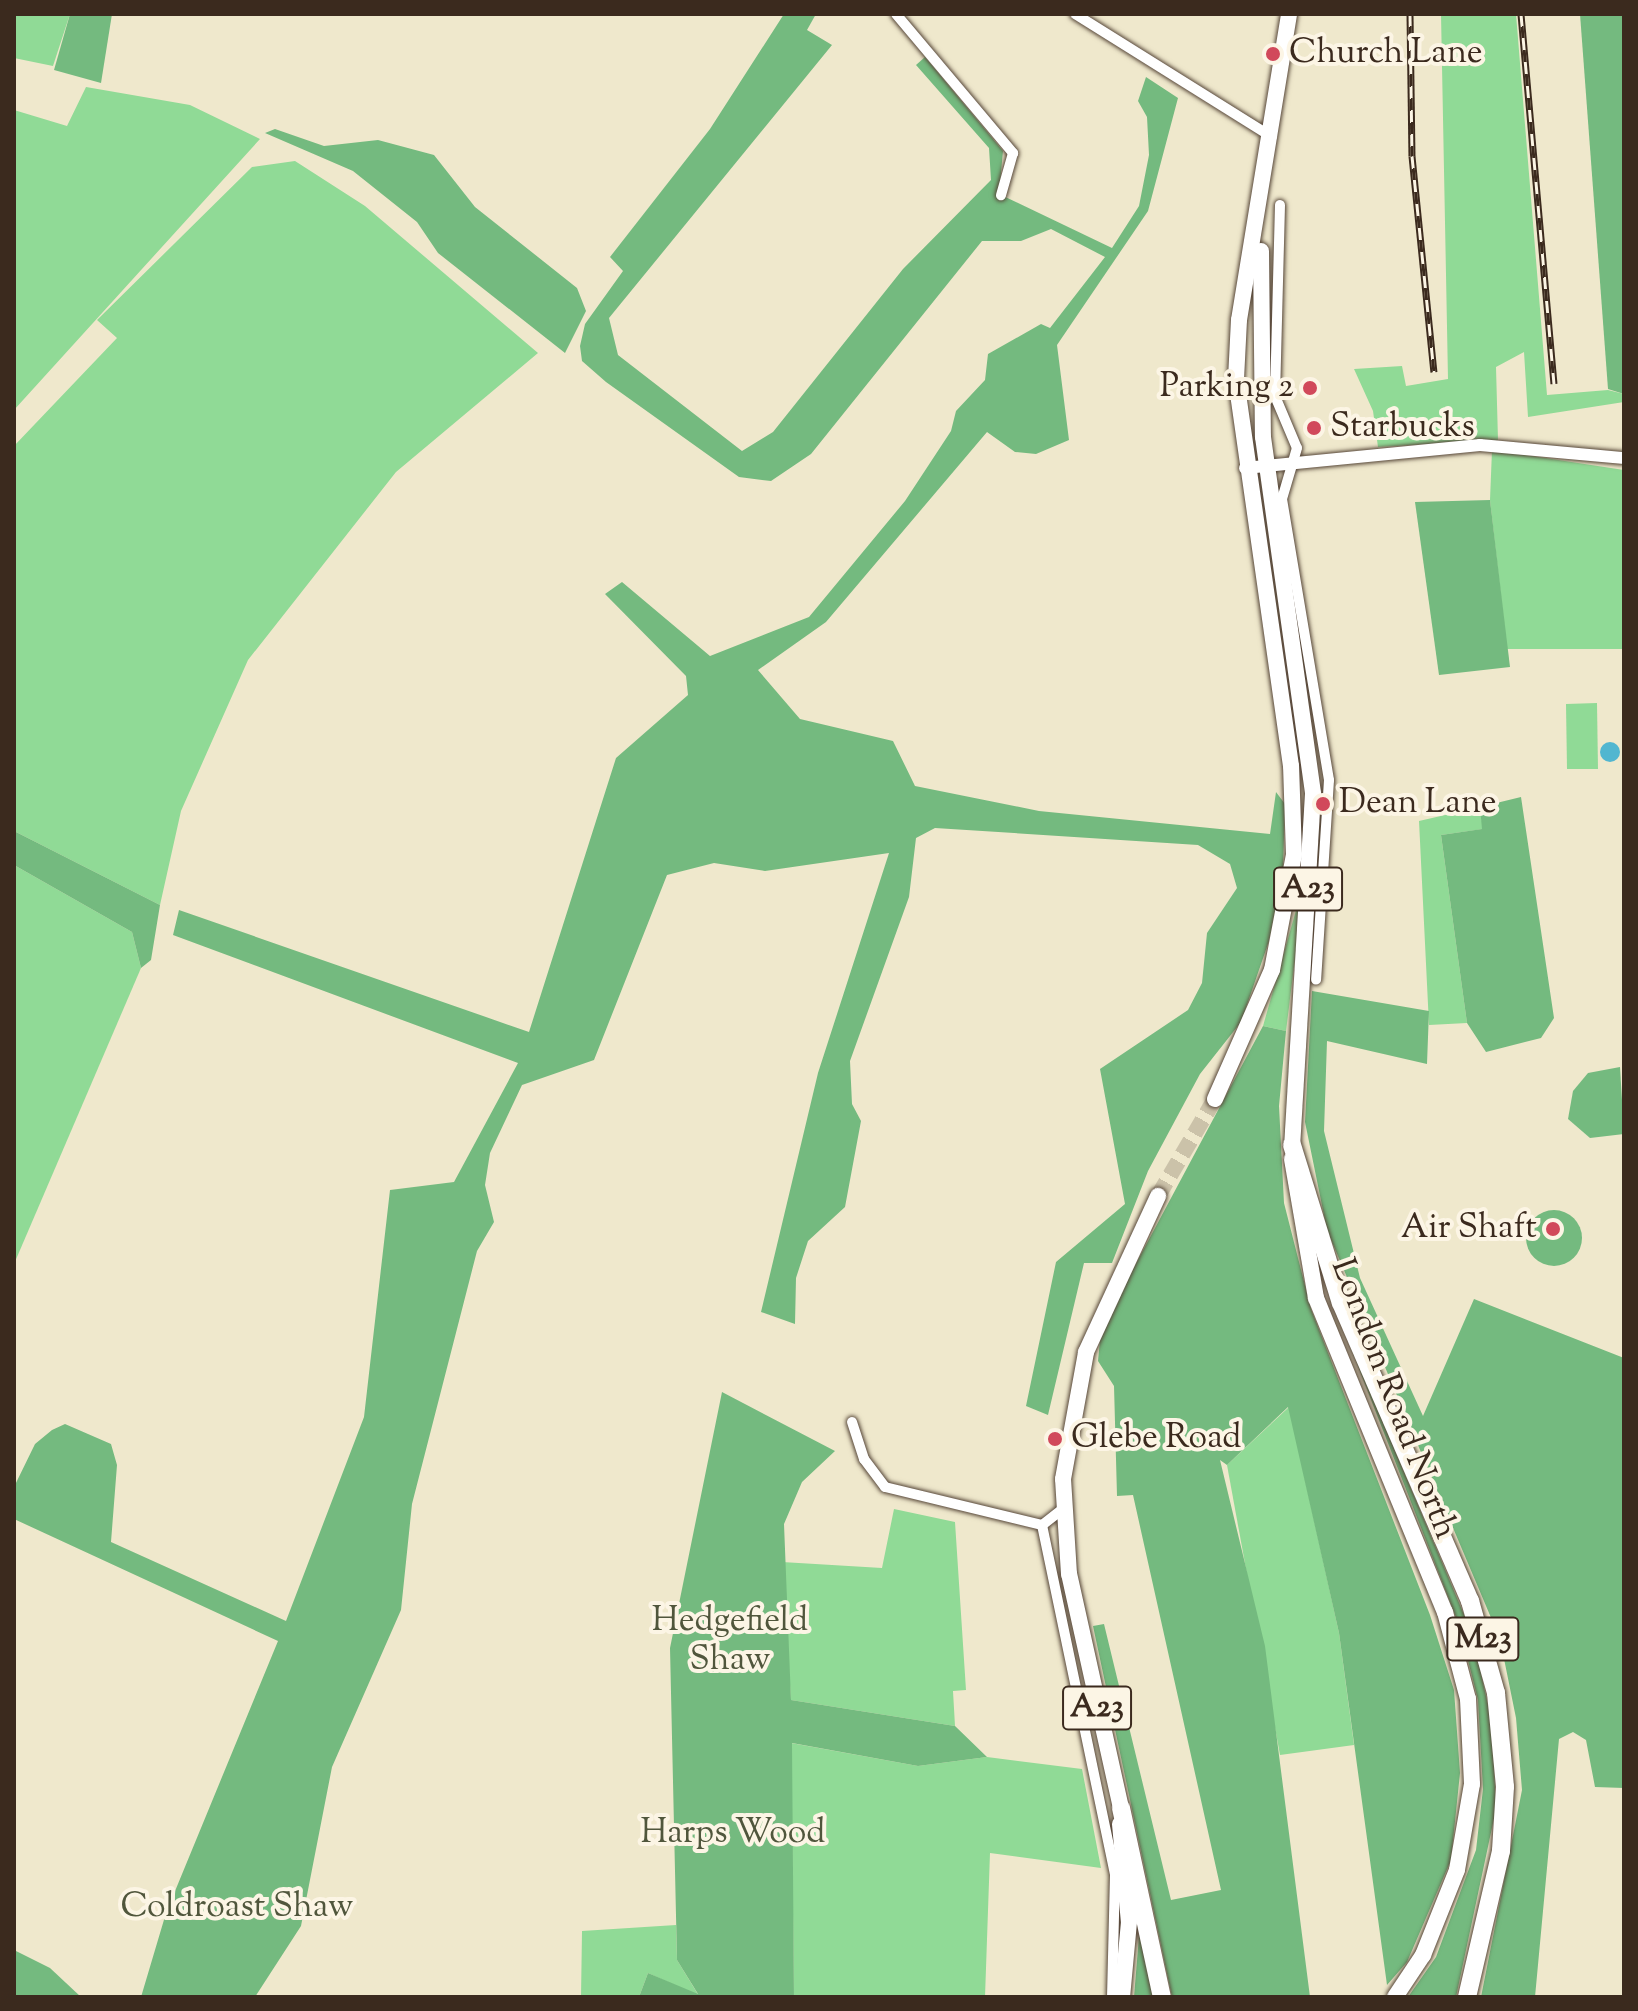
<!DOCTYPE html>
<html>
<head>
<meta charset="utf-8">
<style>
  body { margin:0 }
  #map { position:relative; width:1638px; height:2011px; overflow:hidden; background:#efe8cc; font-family:"Sorts Mill Goudy",serif }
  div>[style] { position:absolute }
  .green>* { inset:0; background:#90da96 }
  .forest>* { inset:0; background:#74ba7f }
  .round { border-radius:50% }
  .water>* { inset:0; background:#51b6d0 }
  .trunk-tunnel>* { height:16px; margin-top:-8px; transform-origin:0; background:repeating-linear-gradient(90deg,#cbc2a9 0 16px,transparent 0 24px) }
  .roads { filter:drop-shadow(0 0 2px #564638) drop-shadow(0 0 2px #564638) }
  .minor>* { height:10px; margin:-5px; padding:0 5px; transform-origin:5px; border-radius:5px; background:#fff }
  .tertiary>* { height:12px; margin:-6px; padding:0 6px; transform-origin:6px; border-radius:6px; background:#fff }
  .primary>* { height:16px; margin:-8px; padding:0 8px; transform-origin:8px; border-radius:8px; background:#fff }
  .trunk>* { height:16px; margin:-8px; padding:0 8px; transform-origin:8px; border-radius:8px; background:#fff }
  .motorway>* { height:18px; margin:-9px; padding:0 9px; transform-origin:9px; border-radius:9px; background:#fff }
  .rail>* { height:7px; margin-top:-3.5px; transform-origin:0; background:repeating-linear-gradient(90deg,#fcf5e5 0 12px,#3b2a1e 0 24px); box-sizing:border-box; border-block:2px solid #3b2a1e }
  .dots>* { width:22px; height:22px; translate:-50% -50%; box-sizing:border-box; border:4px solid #fcf5e5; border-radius:50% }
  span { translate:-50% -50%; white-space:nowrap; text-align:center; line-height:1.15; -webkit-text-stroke:8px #fcf5e5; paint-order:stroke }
  .shield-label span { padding:2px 6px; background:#fcf5e5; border:2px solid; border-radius:6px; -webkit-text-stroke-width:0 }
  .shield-label { font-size:32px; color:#3b2a1e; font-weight:700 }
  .poi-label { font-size:34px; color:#3b2a1e }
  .left { translate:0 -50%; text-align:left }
  .right { translate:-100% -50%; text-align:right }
  .street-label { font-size:34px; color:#3b2a1e }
  .park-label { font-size:34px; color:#50563c }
  .frame { position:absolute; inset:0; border:16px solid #3b2a1e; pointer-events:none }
</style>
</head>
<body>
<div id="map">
  <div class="green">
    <i style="clip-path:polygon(14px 14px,70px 14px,53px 66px,14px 58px)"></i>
    <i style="clip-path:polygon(1441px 14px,1516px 14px,1547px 395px,1608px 390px,1624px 394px,1624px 402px,1528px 417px,1524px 352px,1496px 367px,1498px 440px,1378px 447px,1373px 411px,1354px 369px,1402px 366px,1406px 386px,1448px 379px)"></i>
    <i style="clip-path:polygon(86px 87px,190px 105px,260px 139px,14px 410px,14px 110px,67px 126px)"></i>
    <i style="clip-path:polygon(295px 161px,365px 206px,538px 353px,396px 472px,248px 660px,181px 811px,160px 905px,14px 831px,14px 446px,117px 338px,97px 320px,252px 167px)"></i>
    <i style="clip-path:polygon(1492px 450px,1624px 470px,1624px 649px,1507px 649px,1490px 500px)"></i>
    <i style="clip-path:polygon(1597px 703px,1598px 769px,1567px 769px,1566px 704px)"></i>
    <i style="clip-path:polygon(1480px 807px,1483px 829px,1441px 835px,1467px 1023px,1429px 1025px,1419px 821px)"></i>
    <i style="clip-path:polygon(14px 865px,132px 932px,141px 968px,14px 1264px)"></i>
    <i style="clip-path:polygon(1297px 907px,1301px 910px,1286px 1031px,1263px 1026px)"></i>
    <i style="clip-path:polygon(1289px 1407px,1339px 1633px,1354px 1745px,1280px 1755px,1227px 1465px)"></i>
    <i style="clip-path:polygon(894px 1509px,955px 1522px,966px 1690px,953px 1691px,955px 1726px,791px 1700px,782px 1562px,882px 1568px)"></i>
    <i style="clip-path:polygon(791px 1743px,918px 1766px,987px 1757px,1082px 1769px,1101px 1868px,990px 1853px,985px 1997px,794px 1997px)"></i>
    <i style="clip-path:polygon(676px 1925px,677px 1960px,699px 1996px,648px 1973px,639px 1997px,581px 1997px,582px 1931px)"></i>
  </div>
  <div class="forest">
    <i style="clip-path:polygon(70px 14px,112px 14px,101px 83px,54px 70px)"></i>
    <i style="clip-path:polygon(784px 14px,816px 14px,807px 30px,832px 45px,609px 318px,618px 355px,742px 451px,773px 432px,903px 269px,991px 180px,989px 148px,916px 65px,925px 57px,1003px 151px,999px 194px,1112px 248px,1139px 206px,1149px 155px,1147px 117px,1138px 101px,1146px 77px,1178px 98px,1148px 211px,1057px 345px,1069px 440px,1036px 454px,1015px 452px,987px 432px,826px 622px,758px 670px,800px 719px,893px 741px,915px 786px,1039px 811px,1270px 834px,1276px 792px,1285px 804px,1283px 870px,1269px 941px,1241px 1022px,1200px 1074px,1148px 1171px,1112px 1263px,1084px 1263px,1048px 1415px,1026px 1406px,1056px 1262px,1125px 1204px,1100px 1069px,1188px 1010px,1202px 983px,1207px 933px,1237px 888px,1230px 864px,1198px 845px,935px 828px,916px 838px,909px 897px,850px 1061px,852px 1104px,861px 1121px,845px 1207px,808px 1241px,796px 1278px,795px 1324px,761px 1312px,818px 1073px,889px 853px,765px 871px,714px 863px,667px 875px,594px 1060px,522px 1085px,490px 1153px,485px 1185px,494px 1222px,477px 1251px,412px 1504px,401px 1610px,332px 1767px,301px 1926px,255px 1997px,141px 1997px,166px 1913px,278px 1641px,14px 1519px,14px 1487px,35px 1444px,52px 1430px,65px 1424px,111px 1444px,117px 1465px,111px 1542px,286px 1621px,364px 1417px,390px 1190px,454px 1182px,518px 1063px,173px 935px,179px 910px,529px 1032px,616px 758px,688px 695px,686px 676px,605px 594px,622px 582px,710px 656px,809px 617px,905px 501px,951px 431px,956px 411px,985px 380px,988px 354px,1041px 324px,1050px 328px,1105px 257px,1051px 229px,1021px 241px,982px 241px,811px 454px,771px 481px,739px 477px,606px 382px,582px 361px,580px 346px,585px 324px,623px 271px,610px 257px,710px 129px)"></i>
    <i style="clip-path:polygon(1580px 14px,1624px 14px,1624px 394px,1608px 389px)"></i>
    <i style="clip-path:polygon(275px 129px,324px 146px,378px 140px,434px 155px,475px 207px,577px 288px,586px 311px,565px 353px,438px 253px,417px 222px,353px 171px,265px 133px)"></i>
    <i style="clip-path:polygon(1490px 500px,1510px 667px,1439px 675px,1415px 502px)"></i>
    <i style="clip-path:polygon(1521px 797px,1554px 1018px,1541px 1038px,1486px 1052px,1467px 1023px,1441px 835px,1482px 829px,1480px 807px)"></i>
    <i style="clip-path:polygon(14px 831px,160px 905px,151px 960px,141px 968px,132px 932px,14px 865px)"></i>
    <i style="clip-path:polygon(1312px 991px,1429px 1011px,1427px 1064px,1327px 1041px,1324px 1131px,1360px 1278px,1423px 1416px,1474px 1299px,1624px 1358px,1624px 1788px,1595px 1787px,1586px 1740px,1573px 1732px,1559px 1739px,1535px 1997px,1481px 1997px,1522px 1790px,1516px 1718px,1500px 1639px,1327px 1230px,1305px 1122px)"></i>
    <i style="clip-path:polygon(1263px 1026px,1286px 1031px,1279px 1106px,1284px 1203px,1311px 1309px,1430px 1615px,1454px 1690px,1460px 1773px,1451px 1860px,1407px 1962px,1387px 1985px,1339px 1633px,1288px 1407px,1227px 1465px,1220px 1460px,1265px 1646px,1310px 1997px,1172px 1997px,1093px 1626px,1104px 1624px,1171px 1900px,1221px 1890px,1133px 1495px,1117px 1496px,1114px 1386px,1098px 1361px,1101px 1329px)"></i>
    <i style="clip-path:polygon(1620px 1067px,1624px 1134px,1590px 1138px,1568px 1119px,1573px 1091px,1588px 1073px)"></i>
    <i class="round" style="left:1526px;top:1210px;width:56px;height:56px"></i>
    <i style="clip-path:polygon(1336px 1310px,1473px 1636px,1492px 1724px,1496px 1809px,1456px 1997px,1408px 1997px,1436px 1957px,1476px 1850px,1483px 1789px,1478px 1700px,1459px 1625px)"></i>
    <i style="clip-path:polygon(722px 1392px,835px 1451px,802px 1482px,784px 1524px,791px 1700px,955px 1726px,987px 1757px,918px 1766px,792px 1743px,794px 1997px,639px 1997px,648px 1973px,698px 1994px,677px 1960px,670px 1648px)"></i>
    <i style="clip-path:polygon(1140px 1924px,1154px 1997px,1134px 1997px)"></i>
    <i style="clip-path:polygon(14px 1950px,50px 1968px,81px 1997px,14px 1997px)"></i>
  </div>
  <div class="water">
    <i class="round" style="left:1600px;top:742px;width:20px;height:20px"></i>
  </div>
  <div class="trunk-tunnel">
    <i style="left:1158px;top:1196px;width:113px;rotate:-59.6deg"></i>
  </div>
  <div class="roads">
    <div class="minor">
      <i style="left:896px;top:14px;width:182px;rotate:49.9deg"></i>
      <i style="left:1013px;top:153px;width:44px;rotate:105.9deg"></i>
      <i style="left:1075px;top:14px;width:232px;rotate:32deg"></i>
      <i style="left:1280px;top:205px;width:191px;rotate:91.5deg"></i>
      <i style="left:1275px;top:396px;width:56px;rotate:67.1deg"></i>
      <i style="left:1297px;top:448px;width:53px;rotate:106.4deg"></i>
      <i style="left:1282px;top:499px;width:285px;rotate:80.5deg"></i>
      <i style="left:1329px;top:780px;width:200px;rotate:93.7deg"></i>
      <i style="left:852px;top:1422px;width:39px;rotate:72deg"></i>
      <i style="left:864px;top:1459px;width:35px;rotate:53deg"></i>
      <i style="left:885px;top:1487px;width:162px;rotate:13.6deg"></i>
      <i style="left:1064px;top:1508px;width:28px;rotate:142deg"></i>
      <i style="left:1042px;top:1525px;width:358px;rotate:78.2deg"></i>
      <i style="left:1115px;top:1875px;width:122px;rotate:91.4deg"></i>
    </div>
    <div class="tertiary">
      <i style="left:1245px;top:468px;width:236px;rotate:-5.6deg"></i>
      <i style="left:1480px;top:445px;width:145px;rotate:5.2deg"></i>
    </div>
    <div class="primary">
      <i style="left:1292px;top:1159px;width:141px;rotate:80.2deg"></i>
      <i style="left:1316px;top:1298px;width:339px;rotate:67.7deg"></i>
      <i style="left:1445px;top:1612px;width:90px;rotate:75.2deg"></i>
      <i style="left:1468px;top:1699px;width:85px;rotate:87.3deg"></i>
      <i style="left:1472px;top:1784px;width:87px;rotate:99.9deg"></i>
      <i style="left:1457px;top:1870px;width:92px;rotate:111.8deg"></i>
      <i style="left:1423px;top:1955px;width:50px;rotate:123.7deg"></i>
      <i style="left:1120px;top:1824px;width:98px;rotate:84.8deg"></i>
      <i style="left:1129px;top:1922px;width:75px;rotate:95.3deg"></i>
    </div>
    <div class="trunk">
      <i style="left:1261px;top:251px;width:186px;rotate:89.4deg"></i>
      <i style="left:1263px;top:437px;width:360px;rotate:82deg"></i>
      <i style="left:1313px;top:794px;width:352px;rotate:93.4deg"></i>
      <i style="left:1215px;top:1099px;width:141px;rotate:-66.2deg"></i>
      <i style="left:1272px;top:970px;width:117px;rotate:-79.2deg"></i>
      <i style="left:1294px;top:855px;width:89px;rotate:-91.9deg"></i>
      <i style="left:1291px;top:766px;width:391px;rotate:-98.1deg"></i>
      <i style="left:1236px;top:379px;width:59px;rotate:-87.1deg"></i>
      <i style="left:1239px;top:320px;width:310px;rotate:-80.7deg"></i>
      <i style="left:1121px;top:1808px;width:240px;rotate:-102.5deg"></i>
      <i style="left:1069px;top:1574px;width:95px;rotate:-93.6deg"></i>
      <i style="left:1063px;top:1479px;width:129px;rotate:-79.7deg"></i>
      <i style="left:1086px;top:1352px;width:172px;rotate:-65.2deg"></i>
    </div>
    <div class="motorway">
      <i style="left:1292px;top:1145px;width:165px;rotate:72.8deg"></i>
      <i style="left:1341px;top:1303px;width:325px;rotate:66.6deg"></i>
      <i style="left:1470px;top:1601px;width:96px;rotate:74.2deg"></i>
      <i style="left:1496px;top:1693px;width:94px;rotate:84.5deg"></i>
      <i style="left:1505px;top:1787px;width:64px;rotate:93.6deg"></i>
      <i style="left:1501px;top:1851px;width:150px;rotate:103.1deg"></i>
      <i style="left:1121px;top:1808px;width:193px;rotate:77.8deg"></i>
    </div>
  </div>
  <div class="rail">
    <i style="left:1410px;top:14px;width:142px;rotate:89.2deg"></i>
    <i style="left:1412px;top:156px;width:217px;rotate:84.2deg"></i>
    <i style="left:1521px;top:14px;width:371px;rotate:84.9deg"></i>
  </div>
  <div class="dots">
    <i style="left:1273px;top:54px;background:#d1495b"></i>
    <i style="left:1310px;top:388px;background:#d1495b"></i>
    <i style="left:1314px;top:428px;background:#d1495b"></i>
    <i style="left:1323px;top:804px;background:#d1495b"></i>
    <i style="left:1553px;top:1229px;background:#d1495b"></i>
    <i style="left:1055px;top:1439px;background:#d1495b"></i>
  </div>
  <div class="shield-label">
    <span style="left:1308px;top:889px">A23</span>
    <span style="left:1483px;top:1639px">M23</span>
    <span style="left:1097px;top:1708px">A23</span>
  </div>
  <div class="poi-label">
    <span class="left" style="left:1289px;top:54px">Church Lane</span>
    <span class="right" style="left:1294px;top:388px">Parking 2</span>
    <span class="left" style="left:1330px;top:428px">Starbucks</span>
    <span class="left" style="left:1339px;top:804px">Dean Lane</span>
    <span class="right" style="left:1537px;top:1229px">Air Shaft</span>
    <span class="left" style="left:1071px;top:1439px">Glebe Road</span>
  </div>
  <div class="street-label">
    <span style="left:1393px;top:1399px;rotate:69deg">London Road North</span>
  </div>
  <div class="park-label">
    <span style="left:730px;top:1641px">Hedgefield<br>Shaw</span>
    <span style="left:733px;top:1834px">Harps Wood</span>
    <span style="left:237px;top:1908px">Coldroast Shaw</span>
  </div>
  <div class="frame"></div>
</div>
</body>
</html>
